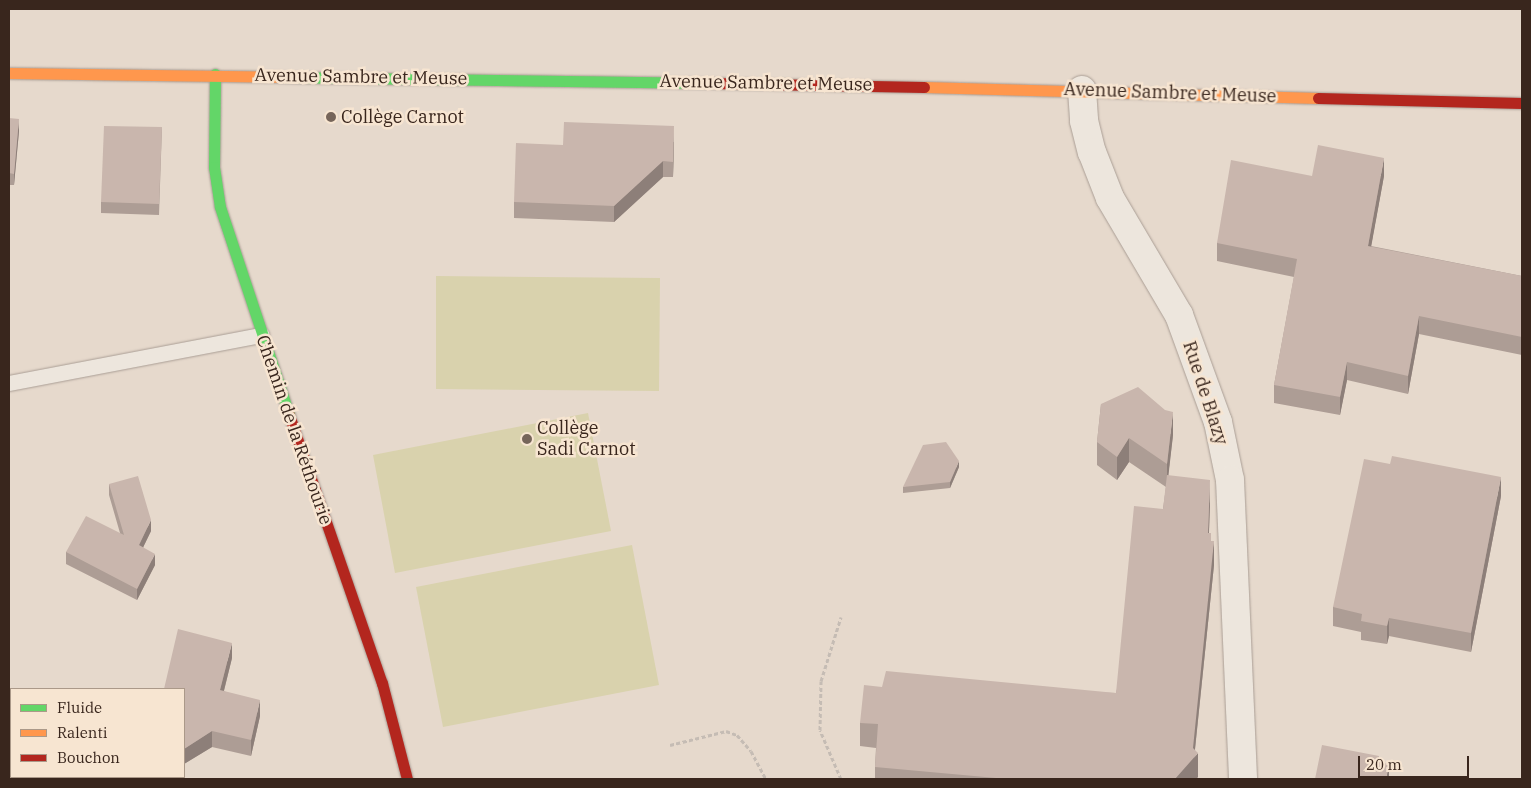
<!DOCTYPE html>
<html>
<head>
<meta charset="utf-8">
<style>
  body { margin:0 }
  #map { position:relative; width:1531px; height:788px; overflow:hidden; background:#e6d9cc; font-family:"IBM Plex Serif",serif }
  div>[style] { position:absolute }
  .green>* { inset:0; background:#d9d2ad }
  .path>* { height:3px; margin-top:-1.5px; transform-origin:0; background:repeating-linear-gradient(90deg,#c5bcb4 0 4px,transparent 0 6.5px) }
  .roads { filter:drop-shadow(0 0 1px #aa9e95) drop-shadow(0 0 1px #aa9e95) }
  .lane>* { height:15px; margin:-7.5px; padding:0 7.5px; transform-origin:7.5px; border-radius:7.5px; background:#ede6dd }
  .street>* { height:28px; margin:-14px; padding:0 14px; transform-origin:14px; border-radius:14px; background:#ede6dd }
  .fast>* { height:11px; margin:-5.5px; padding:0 5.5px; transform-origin:5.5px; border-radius:5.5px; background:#63d668 }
  .slow>* { height:11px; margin:-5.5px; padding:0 5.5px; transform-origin:5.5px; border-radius:5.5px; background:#ff974d }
  .jam>* { height:11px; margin:-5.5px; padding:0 5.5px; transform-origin:5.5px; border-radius:5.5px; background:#b3261e }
  .wall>* { inset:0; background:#ad9d95 }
  .shaded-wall>* { inset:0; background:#8d7f79 }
  .building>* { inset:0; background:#c9b6ad }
  .dots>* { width:14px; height:14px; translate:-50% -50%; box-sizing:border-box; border:2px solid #f7e5d1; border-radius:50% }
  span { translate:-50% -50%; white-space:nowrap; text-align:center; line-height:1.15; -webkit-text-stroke:5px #f7e5d1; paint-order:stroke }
  .street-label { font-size:18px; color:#39261d }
  .poi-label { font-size:18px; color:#39261d }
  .left { translate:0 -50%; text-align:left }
  .frame { position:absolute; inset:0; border:10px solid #39261d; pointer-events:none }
  .legend { position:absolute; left:10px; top:688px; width:175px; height:90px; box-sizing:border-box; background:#f7e5d1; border:1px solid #ab9989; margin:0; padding:6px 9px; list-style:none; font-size:15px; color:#39261d }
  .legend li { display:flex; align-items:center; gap:10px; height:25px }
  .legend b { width:25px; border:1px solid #ab9989 }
  .scale { position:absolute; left:1358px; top:756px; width:111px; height:22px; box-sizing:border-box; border:2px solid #39261d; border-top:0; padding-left:6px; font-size:15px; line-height:18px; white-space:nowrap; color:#39261d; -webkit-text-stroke:4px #f7e5d1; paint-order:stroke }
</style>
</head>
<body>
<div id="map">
  <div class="green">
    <i style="clip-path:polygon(436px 276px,660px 278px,659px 391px,436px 389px)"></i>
    <i style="clip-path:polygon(588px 413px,611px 531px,395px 573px,373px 455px)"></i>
    <i style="clip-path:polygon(632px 545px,659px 685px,443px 727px,416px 587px)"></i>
  </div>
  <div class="path">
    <i style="left:670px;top:745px;width:58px;rotate:-14deg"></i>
    <i style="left:726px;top:731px;width:12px;rotate:20deg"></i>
    <i style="left:737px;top:735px;width:21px;rotate:49deg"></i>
    <i style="left:751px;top:751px;width:32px;rotate:62deg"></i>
    <i style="left:841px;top:779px;width:53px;rotate:-113.2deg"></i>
    <i style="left:820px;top:730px;width:49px;rotate:-88.8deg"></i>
    <i style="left:821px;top:681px;width:67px;rotate:-72.6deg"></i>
  </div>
  <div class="roads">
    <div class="lane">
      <i style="left:9px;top:383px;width:257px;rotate:-10.8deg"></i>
    </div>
    <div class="street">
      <i style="left:1082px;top:90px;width:31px;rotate:86deg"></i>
      <i style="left:1084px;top:121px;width:32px;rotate:76deg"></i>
      <i style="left:1092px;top:152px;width:49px;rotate:68.6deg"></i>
      <i style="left:1110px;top:198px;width:136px;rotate:59.5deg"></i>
      <i style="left:1179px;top:315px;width:114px;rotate:70deg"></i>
      <i style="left:1218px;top:422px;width:59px;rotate:78.3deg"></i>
      <i style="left:1230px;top:480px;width:299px;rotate:87.5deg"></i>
    </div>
    <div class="fast">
      <i style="left:215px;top:74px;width:93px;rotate:90.6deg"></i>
      <i style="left:214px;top:167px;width:40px;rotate:81.5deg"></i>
      <i style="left:220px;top:207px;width:219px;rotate:71.6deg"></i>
      <i style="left:279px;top:77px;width:432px;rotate:0.8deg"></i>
    </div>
    <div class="slow">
      <i style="left:9px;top:73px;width:270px;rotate:0.8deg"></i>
      <i style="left:924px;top:87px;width:394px;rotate:1.6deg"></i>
    </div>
    <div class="jam">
      <i style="left:711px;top:83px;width:213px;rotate:1.1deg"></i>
      <i style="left:1318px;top:98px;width:204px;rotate:1.4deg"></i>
      <i style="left:289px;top:415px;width:284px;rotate:70.9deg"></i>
      <i style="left:382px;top:683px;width:99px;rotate:75.4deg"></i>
    </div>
  </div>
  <div class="wall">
    <i style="clip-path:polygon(9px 118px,19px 131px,14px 185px,9px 185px)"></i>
    <i style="clip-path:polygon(162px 127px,159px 215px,101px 213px,101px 202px)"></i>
    <i style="clip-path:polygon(674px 142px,673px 177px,663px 177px,614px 222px,514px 218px,514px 202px,563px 145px)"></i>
    <i style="clip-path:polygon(1312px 176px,1384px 176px,1371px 246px,1522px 276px,1522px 355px,1419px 334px,1408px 394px,1347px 380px,1340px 415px,1274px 403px,1274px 385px,1294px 277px,1217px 261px,1217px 243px)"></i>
    <i style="clip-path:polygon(1101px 404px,1173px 435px,1168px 476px,1210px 503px,1209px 533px,1211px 541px,1214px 565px,1195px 750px,1198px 777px,1196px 779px,875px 779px,875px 767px,876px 748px,860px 746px,860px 723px,882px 687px,1116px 693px,1163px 509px,1166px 487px,1129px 462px,1117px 480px,1097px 465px,1097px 442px)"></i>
    <i style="clip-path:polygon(959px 467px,950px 488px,903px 493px,903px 487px)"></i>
    <i style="clip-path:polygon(109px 484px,151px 531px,143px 547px,155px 565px,137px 600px,66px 564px,66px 552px,120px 533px,109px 495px)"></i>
    <i style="clip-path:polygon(1501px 496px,1471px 652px,1389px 636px,1387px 644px,1361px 640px,1361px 632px,1333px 626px,1333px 607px)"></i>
    <i style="clip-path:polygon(232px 658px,224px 691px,260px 716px,251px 756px,212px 747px,184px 764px,184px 689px)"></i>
  </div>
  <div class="shaded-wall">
    <i style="clip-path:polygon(19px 119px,19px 131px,14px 185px,14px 174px)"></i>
    <i style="clip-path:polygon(674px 126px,674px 142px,673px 177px,673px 162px)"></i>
    <i style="clip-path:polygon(1384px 158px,1384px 176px,1368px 264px,1368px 246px)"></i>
    <i style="clip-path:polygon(663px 161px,663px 177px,614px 222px,614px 206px)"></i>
    <i style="clip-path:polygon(1419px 316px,1419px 334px,1408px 394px,1408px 376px)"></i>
    <i style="clip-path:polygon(1347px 362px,1347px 380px,1340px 415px,1340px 397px)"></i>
    <i style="clip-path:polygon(1173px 412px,1173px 435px,1167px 488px,1167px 464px)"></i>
    <i style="clip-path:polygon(1129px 438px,1129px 462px,1117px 480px,1117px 457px)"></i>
    <i style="clip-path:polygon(959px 461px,959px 467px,950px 488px,950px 482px)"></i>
    <i style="clip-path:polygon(1501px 477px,1501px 496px,1471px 652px,1471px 633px)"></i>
    <i style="clip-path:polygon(1210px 480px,1210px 503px,1208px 556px,1208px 533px)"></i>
    <i style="clip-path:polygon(151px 520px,151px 531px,139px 556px,139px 545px)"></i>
    <i style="clip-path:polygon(1214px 541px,1214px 565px,1194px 758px,1198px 753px,1198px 777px,1196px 779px,1175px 779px)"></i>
    <i style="clip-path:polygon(155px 554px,155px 565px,137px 600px,137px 589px)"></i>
    <i style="clip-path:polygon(1389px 618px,1389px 636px,1387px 644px,1387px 626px)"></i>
    <i style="clip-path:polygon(232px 643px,232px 658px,220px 706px,220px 690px)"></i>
    <i style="clip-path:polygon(260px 700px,260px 716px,251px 756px,251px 740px)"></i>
    <i style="clip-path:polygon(212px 731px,212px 747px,184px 764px,184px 749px)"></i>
    <i style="clip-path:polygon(1389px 764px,1389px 779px,1386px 779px)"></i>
  </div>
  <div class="building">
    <i style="clip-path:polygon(9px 118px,19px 119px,14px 174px,9px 173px)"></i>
    <i style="clip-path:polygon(564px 122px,674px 126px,673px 162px,663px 161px,614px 206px,514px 202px,516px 143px,563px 145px)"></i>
    <i style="clip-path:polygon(104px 126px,162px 127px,159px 204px,101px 202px)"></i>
    <i style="clip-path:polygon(1318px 145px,1384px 158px,1368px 246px,1522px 276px,1522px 337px,1419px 316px,1408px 376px,1347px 362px,1340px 397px,1274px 385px,1297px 259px,1217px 243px,1231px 160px,1312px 176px)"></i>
    <i style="clip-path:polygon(1138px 387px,1165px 410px,1173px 412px,1167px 464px,1129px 438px,1117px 457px,1097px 442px,1101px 404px)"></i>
    <i style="clip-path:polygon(946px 442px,959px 461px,950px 482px,903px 487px,923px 445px)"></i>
    <i style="clip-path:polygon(1392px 456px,1501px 477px,1471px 633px,1389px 618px,1387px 626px,1361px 621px,1362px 614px,1333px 607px,1364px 459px,1390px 464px)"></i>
    <i style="clip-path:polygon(1167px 475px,1210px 480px,1208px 533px,1211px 533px,1211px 541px,1214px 541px,1193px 748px,1198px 753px,1175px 779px,1007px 779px,875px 767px,878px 724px,860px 723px,864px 685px,882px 687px,886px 671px,1116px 693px,1134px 506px,1163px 509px)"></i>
    <i style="clip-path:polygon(138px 476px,151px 520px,139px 545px,155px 554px,137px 589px,66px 552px,86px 516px,124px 535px,109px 484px)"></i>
    <i style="clip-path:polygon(178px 629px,232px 643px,220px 690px,260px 700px,251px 740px,212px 731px,184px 749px,184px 689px,164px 689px)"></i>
    <i style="clip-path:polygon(1322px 745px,1379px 756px,1379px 762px,1389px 764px,1386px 779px,1315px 779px)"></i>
  </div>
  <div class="dots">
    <i style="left:331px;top:117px;background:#76655a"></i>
    <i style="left:527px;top:439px;background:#76655a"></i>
  </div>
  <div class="street-label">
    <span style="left:361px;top:77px;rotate:1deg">Avenue Sambre et Meuse</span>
    <span style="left:766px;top:83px;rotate:1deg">Avenue Sambre et Meuse</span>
    <span style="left:1170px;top:93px;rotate:2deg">Avenue Sambre et Meuse</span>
    <span style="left:1205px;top:393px;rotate:72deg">Rue de Blazy</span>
    <span style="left:294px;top:430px;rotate:71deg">Chemin de la Réthourie</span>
  </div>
  <div class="poi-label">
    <span class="left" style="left:341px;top:117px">Collège Carnot</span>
    <span class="left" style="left:537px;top:439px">Collège<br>Sadi Carnot</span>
  </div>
  <div class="frame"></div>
  <ul class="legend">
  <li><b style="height:6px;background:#63d668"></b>Fluide</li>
  <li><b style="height:6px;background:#ff974d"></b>Ralenti</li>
  <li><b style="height:6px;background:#b3261e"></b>Bouchon</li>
  </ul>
  <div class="scale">20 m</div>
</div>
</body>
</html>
